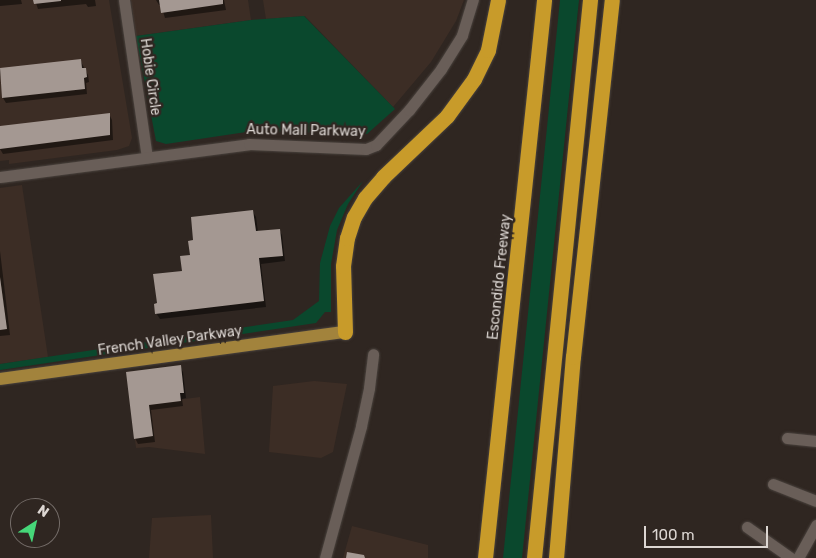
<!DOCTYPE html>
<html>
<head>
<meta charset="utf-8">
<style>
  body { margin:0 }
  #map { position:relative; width:816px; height:558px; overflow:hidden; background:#2f2621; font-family:Rubik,sans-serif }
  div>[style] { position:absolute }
  .built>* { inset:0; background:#3c2d25 }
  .green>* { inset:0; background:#0a482d }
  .shadow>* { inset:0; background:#0007 }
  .building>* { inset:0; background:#a49892 }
  .roads { filter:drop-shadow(0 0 1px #4a433e) drop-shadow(0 0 1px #4a433e) }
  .minor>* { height:11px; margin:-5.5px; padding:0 5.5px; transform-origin:5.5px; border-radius:5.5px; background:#695e58 }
  .major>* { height:12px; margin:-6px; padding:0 6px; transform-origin:6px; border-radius:6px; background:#a2833c }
  .highway>* { height:15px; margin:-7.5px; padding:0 7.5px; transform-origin:7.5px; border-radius:7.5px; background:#c89b2a }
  span { translate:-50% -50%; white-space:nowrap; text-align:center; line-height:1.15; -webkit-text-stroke:5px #2f2621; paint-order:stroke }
  .street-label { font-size:14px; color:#dcd6d2 }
  .north { position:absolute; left:10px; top:498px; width:50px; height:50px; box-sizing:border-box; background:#2f2621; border:1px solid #746c68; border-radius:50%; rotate:35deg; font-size:14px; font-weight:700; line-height:20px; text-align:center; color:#dcd6d2 }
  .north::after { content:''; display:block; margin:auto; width:18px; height:22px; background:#46d779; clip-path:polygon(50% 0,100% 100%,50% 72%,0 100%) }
  .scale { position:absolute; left:644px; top:526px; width:124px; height:22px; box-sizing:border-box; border:2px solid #dcd6d2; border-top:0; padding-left:6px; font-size:15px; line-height:18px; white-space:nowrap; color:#dcd6d2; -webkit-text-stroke:4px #2f2621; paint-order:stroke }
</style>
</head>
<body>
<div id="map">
  <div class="built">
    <i style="clip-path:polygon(0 0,109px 0,132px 138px,129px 146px,117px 150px,9px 164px,9px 160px,0 161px)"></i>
    <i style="clip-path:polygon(131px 0,248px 0,251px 20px,136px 36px)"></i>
    <i style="clip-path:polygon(263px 0,464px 0,456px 21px,431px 62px,393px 107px,305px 16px,266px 19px)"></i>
    <i style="clip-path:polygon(22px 185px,48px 357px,0 364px,0 188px)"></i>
    <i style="clip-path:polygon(314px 381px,347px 384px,333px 452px,321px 458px,269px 452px,273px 386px)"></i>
    <i style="clip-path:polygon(200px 397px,205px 454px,149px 447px,136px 448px,131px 406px)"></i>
    <i style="clip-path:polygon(211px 515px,213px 558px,149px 558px,152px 518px)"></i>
    <i style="clip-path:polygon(352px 526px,428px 545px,428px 558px,343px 558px)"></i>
  </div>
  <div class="green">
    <i style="clip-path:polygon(560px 0,579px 0,572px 67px,522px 558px,503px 558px)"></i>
    <i style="clip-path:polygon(304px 16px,395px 109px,367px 134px,253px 131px,166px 144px,156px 141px,136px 36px,251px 20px)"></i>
    <i style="clip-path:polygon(363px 181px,348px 204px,337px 230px,331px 264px,331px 312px,325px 312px,316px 323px,0 370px,0 364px,293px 320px,319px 301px,320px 263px,330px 226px,339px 208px)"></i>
  </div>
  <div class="shadow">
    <i style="clip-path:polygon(0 0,21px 0,22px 4px,0 6px)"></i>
    <i style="clip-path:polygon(35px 0,95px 0,96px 6px,88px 7px,86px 4px,38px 9px)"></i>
    <i style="clip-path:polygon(156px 0,224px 0,226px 10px,165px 18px,161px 5px,159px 5px)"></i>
    <i style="clip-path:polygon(80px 60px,88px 75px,89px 82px,86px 83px,87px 94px,6px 103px,3px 98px,0 69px)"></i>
    <i style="clip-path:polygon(109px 114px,112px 120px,113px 140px,3px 154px,0 149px,0 127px)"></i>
    <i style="clip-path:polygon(253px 212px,256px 217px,258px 232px,279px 230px,282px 235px,285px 261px,261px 264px,266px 307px,160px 319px,156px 313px,158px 304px,183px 272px,191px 256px)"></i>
    <i style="clip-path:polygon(0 251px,10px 335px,0 336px)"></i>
    <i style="clip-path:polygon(180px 367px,183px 372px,186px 398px,182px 399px,183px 406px,151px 410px,155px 442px,138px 444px,135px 438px,127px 373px)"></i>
  </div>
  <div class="building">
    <i style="clip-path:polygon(33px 0,61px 0,61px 1px,34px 4px)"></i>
    <i style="clip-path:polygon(159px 0,223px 0,223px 4px,161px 13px)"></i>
    <i style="clip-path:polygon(81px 59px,82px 68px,86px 68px,87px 77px,84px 78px,85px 89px,2px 98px,0 68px)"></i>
    <i style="clip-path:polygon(110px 113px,110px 135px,0 149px,0 126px)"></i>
    <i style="clip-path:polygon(253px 210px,256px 231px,280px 229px,283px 256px,259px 258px,264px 301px,155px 314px,154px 304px,157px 303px,153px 274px,182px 271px,180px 256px,190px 255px,188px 241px,193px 240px,191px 217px)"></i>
    <i style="clip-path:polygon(0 277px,7px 329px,0 330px)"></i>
    <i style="clip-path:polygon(181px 365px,184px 393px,180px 393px,181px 401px,149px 405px,153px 436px,134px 439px,126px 372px)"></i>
    <i style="clip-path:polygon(347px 552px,364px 555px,365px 558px,346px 558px)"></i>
  </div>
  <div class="roads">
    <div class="minor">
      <i style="left:124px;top:0;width:159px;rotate:81.7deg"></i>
      <i style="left:0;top:177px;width:251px;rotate:-7.5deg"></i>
      <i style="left:249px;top:144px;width:117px;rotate:2.4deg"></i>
      <i style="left:366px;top:149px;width:11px;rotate:-22deg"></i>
      <i style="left:376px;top:145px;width:48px;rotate:-46.7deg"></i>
      <i style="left:409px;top:110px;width:52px;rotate:-52deg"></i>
      <i style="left:441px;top:69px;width:40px;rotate:-58deg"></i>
      <i style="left:462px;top:35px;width:37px;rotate:-73deg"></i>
      <i style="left:787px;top:438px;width:29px;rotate:6deg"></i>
      <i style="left:773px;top:484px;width:46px;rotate:21.6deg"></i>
      <i style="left:747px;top:527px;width:54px;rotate:35.2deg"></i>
      <i style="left:325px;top:558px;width:137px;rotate:-74.7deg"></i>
      <i style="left:361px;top:426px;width:39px;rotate:-78deg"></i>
      <i style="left:369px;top:388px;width:34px;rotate:-83deg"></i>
      <i style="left:798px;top:558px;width:38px;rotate:-61deg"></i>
    </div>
    <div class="major">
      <i style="left:0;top:379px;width:348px;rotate:-7.8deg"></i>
    </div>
    <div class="highway">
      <i style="left:345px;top:332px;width:66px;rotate:-91.7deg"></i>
      <i style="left:343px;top:266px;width:28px;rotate:-82deg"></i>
      <i style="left:347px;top:238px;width:22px;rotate:-72deg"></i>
      <i style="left:354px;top:217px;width:22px;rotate:-60deg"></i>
      <i style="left:365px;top:198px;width:28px;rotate:-49deg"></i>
      <i style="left:383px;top:177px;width:88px;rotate:-43.6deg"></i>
      <i style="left:447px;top:116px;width:46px;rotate:-53.9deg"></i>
      <i style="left:474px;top:79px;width:32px;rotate:-64deg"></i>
      <i style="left:488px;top:50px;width:51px;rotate:-78.7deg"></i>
      <i style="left:485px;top:558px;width:561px;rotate:-83.96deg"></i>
      <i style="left:534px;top:558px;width:561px;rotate:-84.27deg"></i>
      <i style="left:556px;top:558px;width:202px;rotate:-85.2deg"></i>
      <i style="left:573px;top:357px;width:359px;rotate:-83.8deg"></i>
    </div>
  </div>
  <div class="street-label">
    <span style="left:150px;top:77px;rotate:82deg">Hobie Circle</span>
    <span style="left:306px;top:131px;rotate:1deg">Auto Mall Parkway</span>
    <span style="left:500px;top:277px;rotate:-84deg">Escondido Freeway</span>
    <span style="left:170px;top:341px;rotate:-8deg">French Valley Parkway</span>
  </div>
  <div class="north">N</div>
  <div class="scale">100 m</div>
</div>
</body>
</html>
